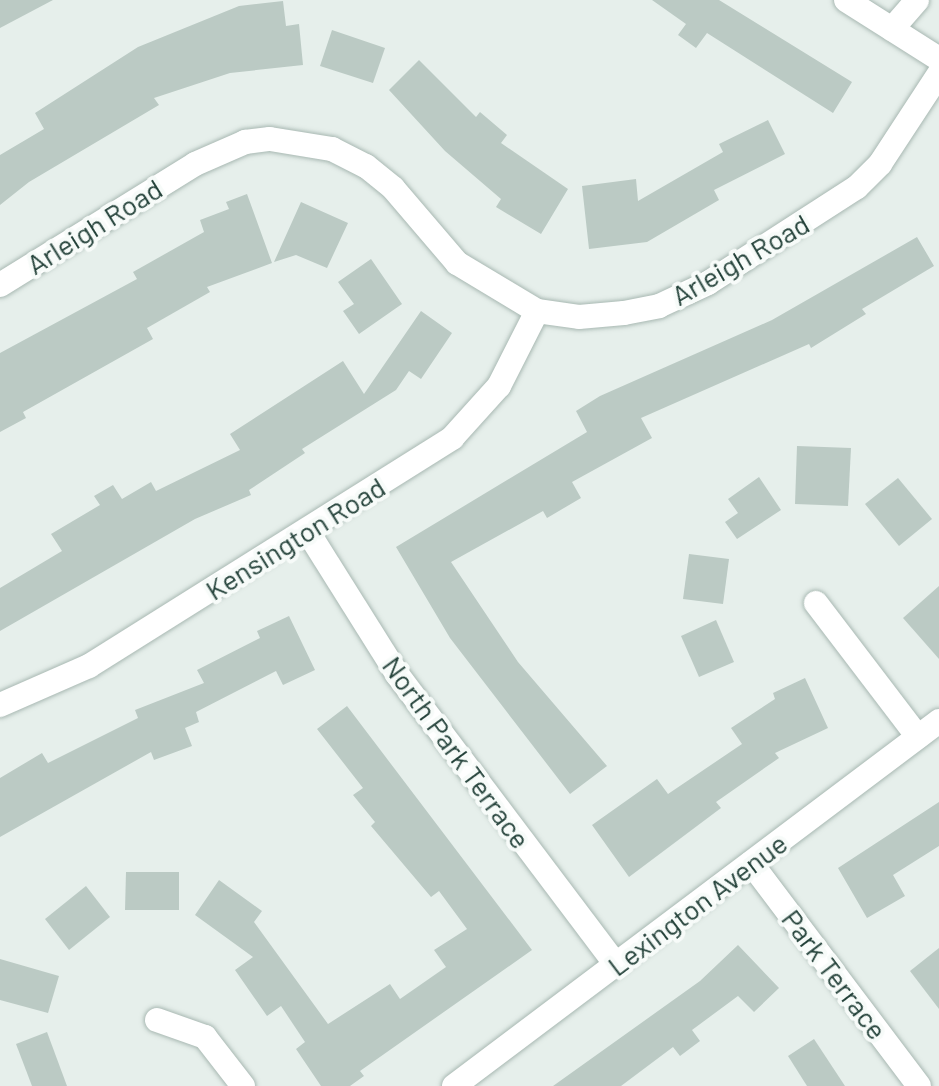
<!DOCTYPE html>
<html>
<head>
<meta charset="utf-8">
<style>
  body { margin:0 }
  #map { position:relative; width:939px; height:1086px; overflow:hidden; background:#e6efeb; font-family:Barlow,sans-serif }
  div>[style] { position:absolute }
  .building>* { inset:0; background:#bbcac4 }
  .roads { filter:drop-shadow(0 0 2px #a8b8b2) drop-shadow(0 0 2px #a8b8b2) }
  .minor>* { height:24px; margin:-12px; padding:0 12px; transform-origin:12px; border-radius:12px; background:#fff }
  .secondary>* { height:24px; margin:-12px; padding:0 12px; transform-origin:12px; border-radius:12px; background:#fff }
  span { translate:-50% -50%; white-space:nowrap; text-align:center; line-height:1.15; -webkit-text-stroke:8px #f7fbf9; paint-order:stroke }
  .street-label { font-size:28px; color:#24423a }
</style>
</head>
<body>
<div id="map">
  <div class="building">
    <i style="clip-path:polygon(0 0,53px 0,0 28px)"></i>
    <i style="clip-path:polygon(652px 0,719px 0,852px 82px,833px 113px,707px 33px,696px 48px,678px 35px,686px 24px)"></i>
    <i style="clip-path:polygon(283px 1px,286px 26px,299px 24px,303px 65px,230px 73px,154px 98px,159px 105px,29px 182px,0 205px,0 155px,44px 129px,35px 113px,138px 47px,239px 6px)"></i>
    <i style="clip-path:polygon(332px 30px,385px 48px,373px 83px,320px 66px)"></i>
    <i style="clip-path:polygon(419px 60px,476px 117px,480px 112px,507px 135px,501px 143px,568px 189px,541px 234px,496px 207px,501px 199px,445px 151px,389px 90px)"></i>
    <i style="clip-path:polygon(768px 120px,785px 154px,714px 190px,719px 200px,647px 242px,589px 249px,582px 186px,636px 179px,638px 201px,723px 152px,719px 144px)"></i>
    <i style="clip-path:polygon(247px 194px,272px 263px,207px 287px,210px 292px,147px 328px,153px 339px,23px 412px,26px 418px,0 432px,0 353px,137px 279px,133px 272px,204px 232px,200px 220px,229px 209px,226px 202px)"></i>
    <i style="clip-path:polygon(301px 202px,348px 223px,327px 268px,296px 255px,274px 262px)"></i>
    <i style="clip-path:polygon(917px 237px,934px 266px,862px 309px,866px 314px,811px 348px,809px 344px,641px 418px,652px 438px,572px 482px,581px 498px,547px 518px,543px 511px,451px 562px,518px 662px,607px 766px,570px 794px,450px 638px,396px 547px,587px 432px,576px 411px,600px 396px,772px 320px)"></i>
    <i style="clip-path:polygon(371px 259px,402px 304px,359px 334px,343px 311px,354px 304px,338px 282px)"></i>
    <i style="clip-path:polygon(421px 311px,452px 333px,421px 379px,409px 371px,396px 390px,302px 449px,305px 453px,249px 490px,251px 495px,195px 519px,0 631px,0 588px,62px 551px,51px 534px,100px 505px,94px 496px,113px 485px,122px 499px,151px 482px,156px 491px,240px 450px,230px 434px,343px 361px,364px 394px)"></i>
    <i style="clip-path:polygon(797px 446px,851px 448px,848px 506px,795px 504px)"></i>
    <i style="clip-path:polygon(759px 477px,781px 510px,737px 539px,725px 522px,738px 513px,728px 499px)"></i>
    <i style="clip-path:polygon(898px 478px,932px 519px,899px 546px,865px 504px)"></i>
    <i style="clip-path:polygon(689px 554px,729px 559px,723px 604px,683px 599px)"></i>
    <i style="clip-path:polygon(939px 586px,939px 659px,903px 618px)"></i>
    <i style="clip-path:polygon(289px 616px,315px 670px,283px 685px,276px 671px,196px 712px,199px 722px,185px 728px,192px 746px,154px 760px,151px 752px,0 837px,0 778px,42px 753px,48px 763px,138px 718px,135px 710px,204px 683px,197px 670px,260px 638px,257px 631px)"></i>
    <i style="clip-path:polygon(716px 620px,734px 662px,699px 677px,681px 636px)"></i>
    <i style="clip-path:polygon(805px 678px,828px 728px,775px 753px,779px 758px,716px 802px,721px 808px,629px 877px,592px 825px,657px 779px,668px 794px,742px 744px,731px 728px,775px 699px,773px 693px)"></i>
    <i style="clip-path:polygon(347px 706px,532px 950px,360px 1071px,364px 1076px,350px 1086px,321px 1086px,296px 1049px,305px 1042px,281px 1006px,267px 1016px,235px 970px,253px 957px,195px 915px,219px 880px,262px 911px,254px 922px,328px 1024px,390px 984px,400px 999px,446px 967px,434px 950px,467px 929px,439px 891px,431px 897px,371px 826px,375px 822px,353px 795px,363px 788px,317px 729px)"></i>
    <i style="clip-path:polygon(939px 802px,939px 846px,893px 875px,905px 896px,867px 918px,838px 868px)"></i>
    <i style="clip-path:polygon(126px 872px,179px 872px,179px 910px,125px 910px)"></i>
    <i style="clip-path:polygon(86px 886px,110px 917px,69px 950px,45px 919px)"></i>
    <i style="clip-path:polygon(738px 945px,779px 988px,754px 1012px,738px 996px,692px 1030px,700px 1041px,680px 1056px,673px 1047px,621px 1086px,553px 1086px,700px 981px)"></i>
    <i style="clip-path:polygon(939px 948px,939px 1009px,910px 971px)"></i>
    <i style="clip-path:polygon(0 959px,59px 976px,48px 1013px,0 1000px)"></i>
    <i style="clip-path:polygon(47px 1032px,67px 1086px,32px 1086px,16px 1044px)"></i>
    <i style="clip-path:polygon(814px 1039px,845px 1086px,807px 1086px,788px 1056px)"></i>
  </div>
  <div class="roads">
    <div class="minor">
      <i style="left:892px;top:29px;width:38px;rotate:-49deg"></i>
      <i style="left:0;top:285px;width:229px;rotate:-31.8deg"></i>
      <i style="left:195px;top:164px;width:55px;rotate:-23.7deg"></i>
      <i style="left:245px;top:142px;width:25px;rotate:-7deg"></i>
      <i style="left:270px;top:139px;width:63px;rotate:9.2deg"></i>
      <i style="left:332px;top:149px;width:38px;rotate:27deg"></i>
      <i style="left:366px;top:166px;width:35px;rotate:39deg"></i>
      <i style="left:393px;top:188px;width:99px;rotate:49.5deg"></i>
      <i style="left:457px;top:263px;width:93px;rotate:31deg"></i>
      <i style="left:537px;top:311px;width:42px;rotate:8.1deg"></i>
      <i style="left:579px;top:317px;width:45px;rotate:-5.1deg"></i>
      <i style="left:624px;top:313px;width:36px;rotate:-11deg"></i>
      <i style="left:659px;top:306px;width:54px;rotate:-25.1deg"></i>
      <i style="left:708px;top:283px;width:177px;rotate:-32.8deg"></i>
      <i style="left:857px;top:187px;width:33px;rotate:-45deg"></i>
      <i style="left:880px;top:164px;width:108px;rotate:-56.8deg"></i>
      <i style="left:308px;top:532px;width:168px;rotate:57.9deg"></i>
      <i style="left:397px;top:674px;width:364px;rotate:53deg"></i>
      <i style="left:816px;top:603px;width:168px;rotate:52.7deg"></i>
      <i style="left:0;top:705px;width:97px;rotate:-23.7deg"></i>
      <i style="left:89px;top:666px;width:429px;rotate:-32.1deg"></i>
      <i style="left:452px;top:438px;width:70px;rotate:-47.9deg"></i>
      <i style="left:499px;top:386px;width:84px;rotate:-63.1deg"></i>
      <i style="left:751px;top:863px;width:279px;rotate:53deg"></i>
      <i style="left:157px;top:1020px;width:51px;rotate:19.5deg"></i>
      <i style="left:205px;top:1037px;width:62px;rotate:52.2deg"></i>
      <i style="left:454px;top:1086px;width:607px;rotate:-36.96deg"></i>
    </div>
    <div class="secondary">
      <i style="left:846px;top:0;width:110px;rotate:32.4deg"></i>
    </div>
  </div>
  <div class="street-label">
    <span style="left:94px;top:226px;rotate:-32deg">Arleigh Road</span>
    <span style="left:740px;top:259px;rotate:-30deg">Arleigh Road</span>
    <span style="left:295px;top:538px;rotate:-32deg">Kensington Road</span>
    <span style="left:457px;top:752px;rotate:54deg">North Park Terrace</span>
    <span style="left:697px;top:904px;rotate:-37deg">Lexington Avenue</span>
    <span style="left:835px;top:974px;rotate:53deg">Park Terrace</span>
  </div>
</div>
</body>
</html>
